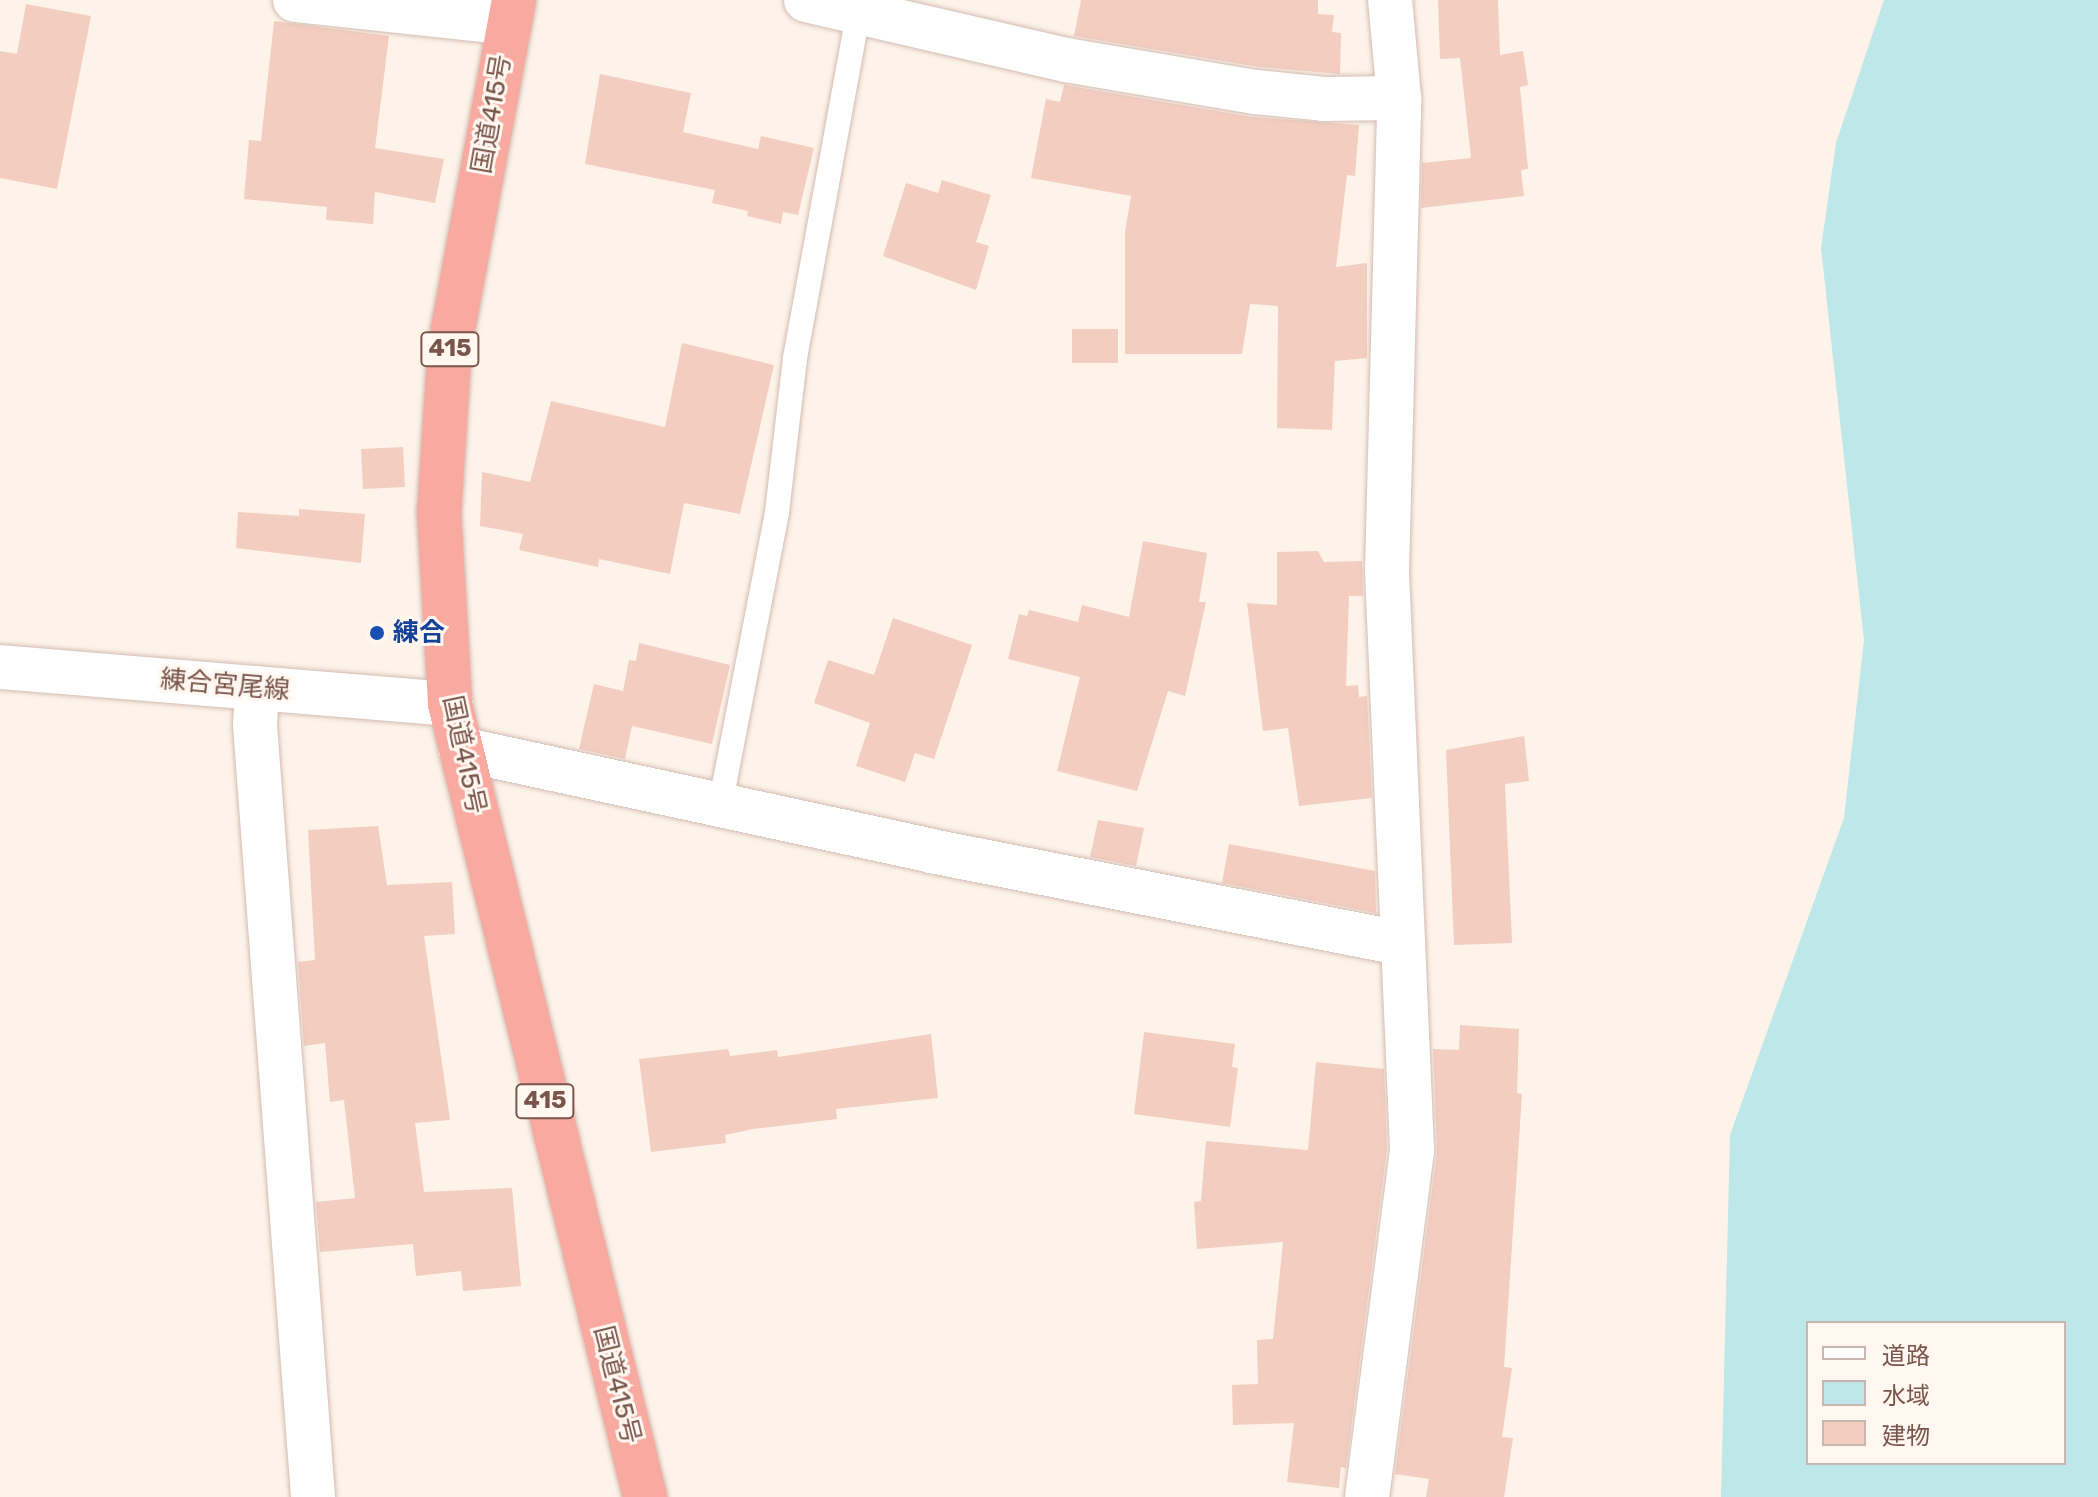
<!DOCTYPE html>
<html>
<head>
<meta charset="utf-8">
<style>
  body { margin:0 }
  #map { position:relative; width:2098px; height:1497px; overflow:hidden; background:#fdf3e9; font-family:Rubik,"Noto Sans JP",sans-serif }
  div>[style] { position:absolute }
  .water>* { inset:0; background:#bde7e8 }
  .building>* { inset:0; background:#f3cdc0 }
  .roads { filter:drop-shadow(0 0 2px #d3bbb1) drop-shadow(0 0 2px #d3bbb1) }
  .lane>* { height:24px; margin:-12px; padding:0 12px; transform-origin:12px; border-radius:12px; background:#fff }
  .street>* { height:44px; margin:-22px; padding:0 22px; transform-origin:22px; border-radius:22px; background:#fff }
  .secondary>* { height:44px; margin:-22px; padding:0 22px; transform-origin:22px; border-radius:22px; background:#fff }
  .highway>* { height:44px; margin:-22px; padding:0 22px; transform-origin:22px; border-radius:22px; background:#f8aaa0 }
  .dots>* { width:22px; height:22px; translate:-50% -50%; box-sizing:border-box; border:4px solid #fff7f0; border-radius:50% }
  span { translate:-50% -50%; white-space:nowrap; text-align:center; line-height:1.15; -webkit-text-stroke:6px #fff7f0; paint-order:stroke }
  .shield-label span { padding:2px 6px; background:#fff7f0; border:2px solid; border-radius:6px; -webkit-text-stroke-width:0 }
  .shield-label { font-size:24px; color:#79554b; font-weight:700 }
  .street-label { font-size:26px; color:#79554b }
  .transit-label { font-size:26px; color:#164399; font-weight:700 }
  .left { translate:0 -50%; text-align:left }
  .legend { position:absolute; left:1806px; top:1321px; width:260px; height:144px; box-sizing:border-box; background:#fff7f0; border:2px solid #c9b6ae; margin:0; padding:10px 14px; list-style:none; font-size:24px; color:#79554b }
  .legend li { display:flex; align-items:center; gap:16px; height:40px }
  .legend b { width:40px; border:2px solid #c9b6ae }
</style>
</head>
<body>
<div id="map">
  <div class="water">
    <i style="clip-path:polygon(evenodd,1884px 0,2098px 0,2098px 1497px,1721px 1497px,1730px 1135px,1844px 818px,1864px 640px,1821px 248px,1836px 143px,1884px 0,1808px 1323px,2064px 1323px,2064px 1463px,1808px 1463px,1808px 1323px)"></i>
  </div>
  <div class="building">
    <i style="clip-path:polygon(1081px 0,1318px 0,1318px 14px,1334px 15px,1332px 32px,1341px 33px,1340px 74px,1259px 67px,1074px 36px)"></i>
    <i style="clip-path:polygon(1438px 0,1498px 0,1500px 55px,1523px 51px,1528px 85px,1520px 87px,1528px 169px,1521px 170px,1524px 196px,1421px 208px,1422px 163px,1471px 158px,1460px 58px,1440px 59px)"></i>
    <i style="clip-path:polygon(26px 4px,91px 16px,57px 189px,0 178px,0 51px,17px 54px)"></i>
    <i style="clip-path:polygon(274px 21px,389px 36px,375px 148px,444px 159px,435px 203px,375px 192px,373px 224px,326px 220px,327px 207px,244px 199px,249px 140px,261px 141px)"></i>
    <i style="clip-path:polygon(600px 74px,691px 93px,683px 132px,758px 149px,761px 136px,814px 148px,798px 215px,783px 212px,781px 224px,747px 216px,748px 211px,712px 203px,715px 190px,585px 164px)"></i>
    <i style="clip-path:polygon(1064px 85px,1252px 117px,1359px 125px,1355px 176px,1347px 175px,1336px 267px,1367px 263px,1367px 358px,1335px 361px,1332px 430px,1277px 428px,1278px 306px,1250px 304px,1242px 354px,1125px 354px,1125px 232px,1131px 196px,1031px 178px,1046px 99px,1060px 102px)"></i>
    <i style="clip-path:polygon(942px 180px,991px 195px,976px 242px,989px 246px,976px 290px,883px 256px,906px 183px,938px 193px)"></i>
    <i style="clip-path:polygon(1072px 329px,1118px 329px,1118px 363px,1072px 363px)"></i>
    <i style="clip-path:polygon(682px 343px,774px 365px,740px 514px,684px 503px,670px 574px,599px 559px,598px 567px,519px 550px,523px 534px,480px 526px,482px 472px,530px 482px,551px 401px,665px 427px)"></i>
    <i style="clip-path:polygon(403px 447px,405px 487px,363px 489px,361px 449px)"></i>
    <i style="clip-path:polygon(299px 509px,365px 514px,361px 563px,236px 548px,238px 512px,299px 516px)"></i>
    <i style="clip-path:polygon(1143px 541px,1207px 553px,1199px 602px,1206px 602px,1185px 696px,1168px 691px,1137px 791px,1057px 771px,1080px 677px,1008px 659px,1019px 614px,1027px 616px,1029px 610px,1078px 622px,1082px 605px,1129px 617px)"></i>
    <i style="clip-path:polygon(1318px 551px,1324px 562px,1362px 561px,1363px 596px,1349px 596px,1346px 686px,1358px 685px,1359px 697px,1367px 696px,1372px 798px,1299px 806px,1288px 728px,1263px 731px,1247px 603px,1277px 605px,1277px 552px)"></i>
    <i style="clip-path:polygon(893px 618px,972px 645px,934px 759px,915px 753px,905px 782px,856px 766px,870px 723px,814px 703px,828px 660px,874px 675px)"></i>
    <i style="clip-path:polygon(639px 643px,730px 665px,712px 744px,632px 726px,625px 759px,579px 749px,594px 684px,623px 691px,629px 660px,636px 661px)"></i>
    <i style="clip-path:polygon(1524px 736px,1529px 781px,1505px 784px,1512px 943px,1454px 945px,1446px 750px)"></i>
    <i style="clip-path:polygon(1098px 820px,1144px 828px,1136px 866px,1090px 857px)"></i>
    <i style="clip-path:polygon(378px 826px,387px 885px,452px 882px,455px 934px,424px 936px,450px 1120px,415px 1123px,424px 1192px,512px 1188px,521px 1286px,463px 1291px,461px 1271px,416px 1276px,413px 1244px,320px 1252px,316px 1202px,355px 1198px,344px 1100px,330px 1102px,325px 1043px,304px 1046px,298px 962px,315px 960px,308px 830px)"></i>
    <i style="clip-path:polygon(1229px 844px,1375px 871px,1376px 913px,1222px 883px)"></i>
    <i style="clip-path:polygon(1460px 1025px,1519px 1029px,1517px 1093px,1522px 1094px,1504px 1367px,1512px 1368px,1502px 1437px,1513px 1438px,1504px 1497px,1426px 1497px,1429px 1479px,1395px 1474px,1437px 1152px,1433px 1049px,1459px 1050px)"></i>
    <i style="clip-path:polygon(1144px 1032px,1235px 1044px,1232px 1067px,1238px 1068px,1230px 1127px,1134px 1114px)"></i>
    <i style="clip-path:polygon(931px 1034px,938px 1098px,836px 1109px,837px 1119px,753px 1129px,725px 1135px,726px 1143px,651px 1152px,639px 1059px,728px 1049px,730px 1056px,777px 1050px,778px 1057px)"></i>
    <i style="clip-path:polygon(1316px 1062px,1384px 1069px,1387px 1148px,1346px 1468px,1341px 1467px,1339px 1488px,1287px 1482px,1294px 1423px,1233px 1425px,1232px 1385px,1258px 1384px,1257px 1340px,1273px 1339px,1283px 1242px,1197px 1249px,1194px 1202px,1201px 1201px,1206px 1141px,1308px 1150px)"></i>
  </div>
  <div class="roads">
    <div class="lane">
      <i style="left:720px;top:806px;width:299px;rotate:-79deg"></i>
      <i style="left:777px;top:512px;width:155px;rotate:-83.3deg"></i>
      <i style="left:795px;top:358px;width:348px;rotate:-79.6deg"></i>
    </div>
    <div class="street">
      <i style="left:295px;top:0;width:215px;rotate:6.1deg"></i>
      <i style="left:806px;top:0;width:267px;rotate:13deg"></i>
      <i style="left:1066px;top:60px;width:193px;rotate:9.6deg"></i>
      <i style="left:1256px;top:92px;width:68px;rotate:5.9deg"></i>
      <i style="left:1324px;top:99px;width:75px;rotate:-0.8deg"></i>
      <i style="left:257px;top:688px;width:37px;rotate:93deg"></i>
      <i style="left:255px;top:725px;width:774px;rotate:85.7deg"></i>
      <i style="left:461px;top:749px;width:481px;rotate:12.2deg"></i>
      <i style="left:931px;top:851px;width:481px;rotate:11.1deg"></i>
      <i style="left:1367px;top:1497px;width:351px;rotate:-82.6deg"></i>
      <i style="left:1412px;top:1149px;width:579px;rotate:-92.48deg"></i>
      <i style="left:1387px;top:571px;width:473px;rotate:-88.5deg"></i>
      <i style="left:1399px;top:98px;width:98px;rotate:-95.2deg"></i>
    </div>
    <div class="secondary">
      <i style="left:0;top:667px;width:452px;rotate:4.7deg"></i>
    </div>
    <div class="highway">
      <i style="left:514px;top:0;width:350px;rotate:100.5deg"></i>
      <i style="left:450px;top:344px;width:168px;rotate:93.7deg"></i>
      <i style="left:439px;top:512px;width:192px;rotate:86.7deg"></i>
      <i style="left:450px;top:704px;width:817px;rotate:76.18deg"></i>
    </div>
  </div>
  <div class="dots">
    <i style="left:377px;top:633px;background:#1a4fb4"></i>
  </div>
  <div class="shield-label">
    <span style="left:450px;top:349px">415</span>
    <span style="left:545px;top:1101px">415</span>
  </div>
  <div class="street-label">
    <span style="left:492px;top:114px;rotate:-80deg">国道415号</span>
    <span style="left:225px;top:685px;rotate:5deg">練合宮尾線</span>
    <span style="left:464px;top:755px;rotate:78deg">国道415号</span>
    <span style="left:617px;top:1385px;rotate:76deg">国道415号</span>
  </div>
  <div class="transit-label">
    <span class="left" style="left:393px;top:633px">練合</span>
  </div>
  <ul class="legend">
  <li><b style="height:10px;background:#fff"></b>道路</li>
  <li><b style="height:22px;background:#bde7e8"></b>水域</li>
  <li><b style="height:22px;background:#f3cdc0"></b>建物</li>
  </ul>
</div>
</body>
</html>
